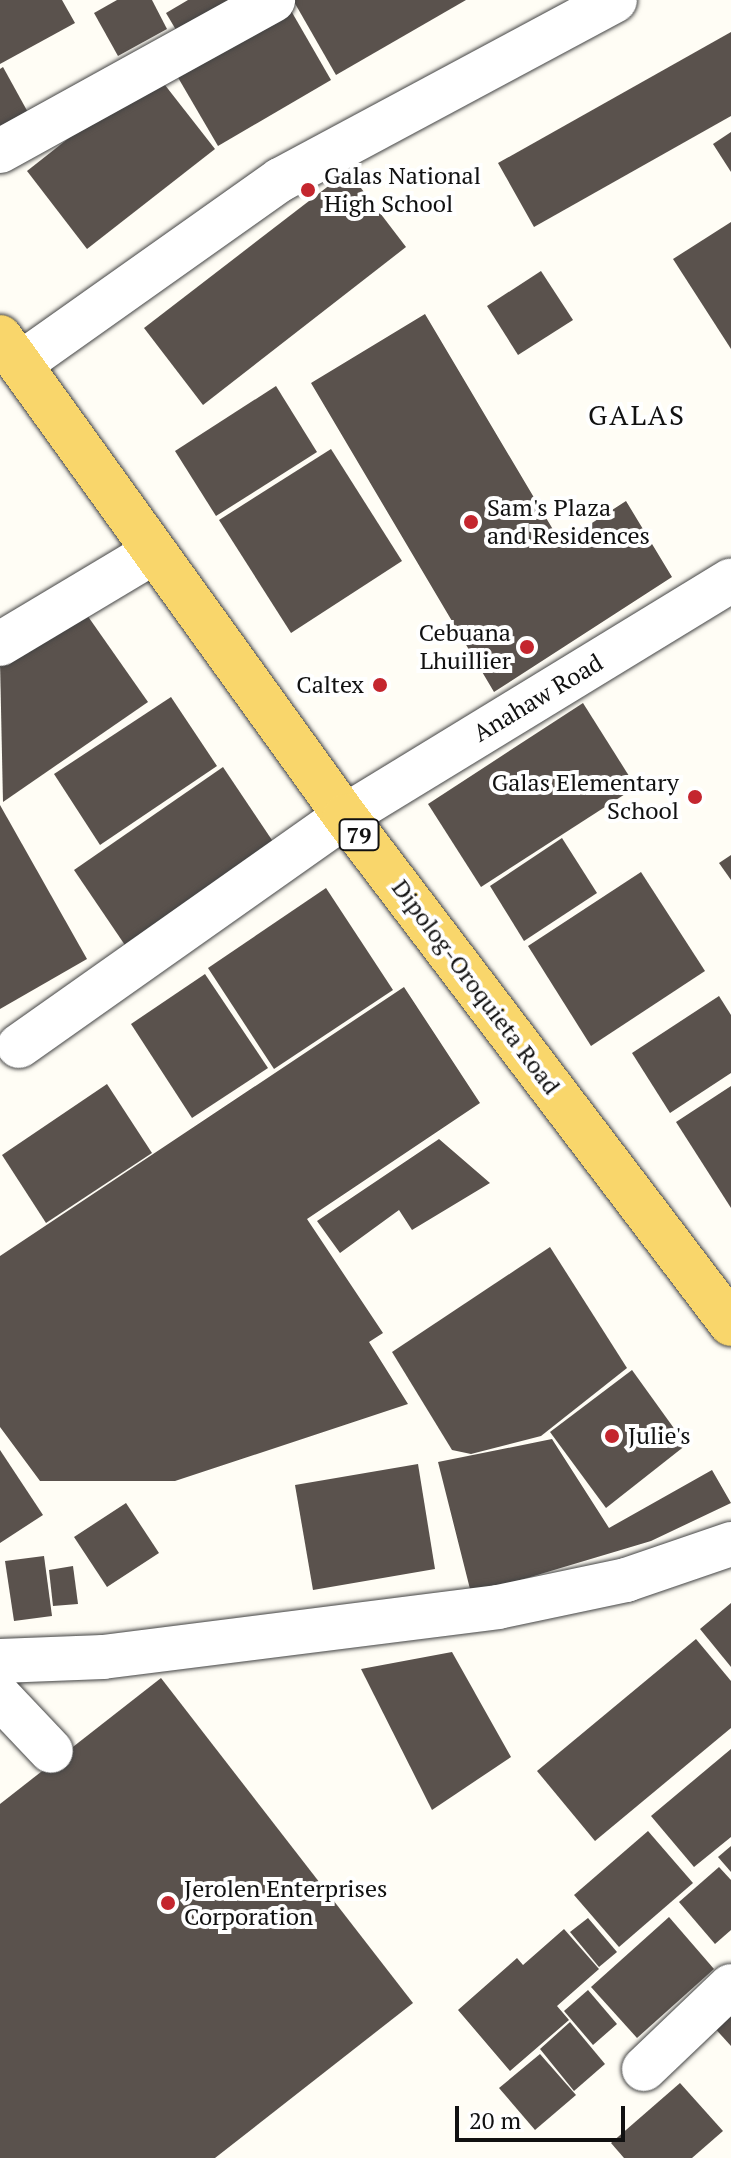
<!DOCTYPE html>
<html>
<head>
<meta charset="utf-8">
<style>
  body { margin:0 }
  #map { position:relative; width:731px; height:2158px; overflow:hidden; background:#fffdf5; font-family:"PT Serif",serif }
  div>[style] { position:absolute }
  .building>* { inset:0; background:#5a524d }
  .roads { filter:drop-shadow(0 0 2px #444) drop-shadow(0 0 2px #444) }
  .minor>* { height:44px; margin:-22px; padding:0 22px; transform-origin:22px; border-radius:22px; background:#fff }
  .major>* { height:44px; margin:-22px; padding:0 22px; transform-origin:22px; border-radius:22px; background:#f9d66b }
  .dots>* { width:22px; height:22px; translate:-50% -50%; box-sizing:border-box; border:4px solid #fff; border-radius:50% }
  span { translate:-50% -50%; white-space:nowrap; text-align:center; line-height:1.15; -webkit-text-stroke:8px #fff; paint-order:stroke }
  .shield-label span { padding:2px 6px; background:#fff; border:2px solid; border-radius:6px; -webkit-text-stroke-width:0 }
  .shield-label { font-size:22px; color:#111; font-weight:700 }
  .poi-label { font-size:24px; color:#111 }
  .left { translate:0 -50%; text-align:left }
  .right { translate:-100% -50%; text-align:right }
  .street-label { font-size:24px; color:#111 }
  .quarter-label { font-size:28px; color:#111; letter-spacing:2px }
  .scale { position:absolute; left:455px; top:2106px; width:170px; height:36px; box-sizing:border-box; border:4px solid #111; border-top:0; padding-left:10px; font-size:24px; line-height:28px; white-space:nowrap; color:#111; -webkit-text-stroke:6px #fff; paint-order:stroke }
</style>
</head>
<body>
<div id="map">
  <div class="building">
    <i style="clip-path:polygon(0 0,62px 0,75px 23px,0 64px)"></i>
    <i style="clip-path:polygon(117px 0,152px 0,167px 29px,118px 56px,94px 13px)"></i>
    <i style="clip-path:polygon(188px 0,240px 0,182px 40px,166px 13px)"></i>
    <i style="clip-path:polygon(293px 0,466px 0,336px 75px)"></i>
    <i style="clip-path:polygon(286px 2px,331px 80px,218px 146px,173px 69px)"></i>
    <i style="clip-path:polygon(731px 32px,731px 116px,534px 227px,498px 163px)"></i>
    <i style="clip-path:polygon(3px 67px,30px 116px,0 133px,0 69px)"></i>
    <i style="clip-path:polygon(154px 71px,215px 149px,87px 249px,27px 171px)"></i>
    <i style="clip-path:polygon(731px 132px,731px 172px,713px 144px)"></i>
    <i style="clip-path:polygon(348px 171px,406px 247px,203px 405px,144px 328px)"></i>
    <i style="clip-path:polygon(731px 222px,731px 349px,673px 259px)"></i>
    <i style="clip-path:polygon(541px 271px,573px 320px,518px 355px,487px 306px)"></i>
    <i style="clip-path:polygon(425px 314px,561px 543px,626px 501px,672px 577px,494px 692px,311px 383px)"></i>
    <i style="clip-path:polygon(276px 386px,317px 452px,216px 516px,175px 451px)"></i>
    <i style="clip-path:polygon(331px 449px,402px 561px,291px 633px,219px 520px)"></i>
    <i style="clip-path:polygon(80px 605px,148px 702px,3px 802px,0 661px)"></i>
    <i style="clip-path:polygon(171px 697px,217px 766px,100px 845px,54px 774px)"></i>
    <i style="clip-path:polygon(583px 703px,636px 787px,481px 887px,428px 804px)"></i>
    <i style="clip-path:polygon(223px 767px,280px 852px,131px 954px,74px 870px)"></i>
    <i style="clip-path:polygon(0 805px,87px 959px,0 1009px)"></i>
    <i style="clip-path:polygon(562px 838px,597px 893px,524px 941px,490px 886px)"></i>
    <i style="clip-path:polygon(731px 855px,731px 880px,719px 863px)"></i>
    <i style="clip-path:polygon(641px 872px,705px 971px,591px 1046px,528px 946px)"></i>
    <i style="clip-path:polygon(326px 888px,393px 990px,274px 1069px,208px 968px)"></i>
    <i style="clip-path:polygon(205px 974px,268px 1068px,192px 1118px,131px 1024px)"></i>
    <i style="clip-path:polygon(404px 987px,480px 1103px,307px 1219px,383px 1333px,369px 1342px,408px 1404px,175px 1481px,40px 1481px,0 1427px,0 1256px)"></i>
    <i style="clip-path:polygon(719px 996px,731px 1015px,731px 1073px,670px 1113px,632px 1053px)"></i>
    <i style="clip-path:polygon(107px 1084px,152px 1153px,46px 1223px,2px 1155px)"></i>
    <i style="clip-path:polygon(731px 1086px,731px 1208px,676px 1122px)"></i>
    <i style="clip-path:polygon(439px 1139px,490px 1183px,412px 1230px,399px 1210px,340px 1253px,317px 1221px)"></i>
    <i style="clip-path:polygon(550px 1247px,627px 1368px,541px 1436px,471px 1454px,452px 1450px,392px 1352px)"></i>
    <i style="clip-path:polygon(632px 1370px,686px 1445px,606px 1508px,550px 1432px)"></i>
    <i style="clip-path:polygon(552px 1439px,609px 1528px,712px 1470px,731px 1503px,651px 1541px,504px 1585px,470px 1589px,438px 1462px)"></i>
    <i style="clip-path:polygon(0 1450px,43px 1515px,0 1543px)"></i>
    <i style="clip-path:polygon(418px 1464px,435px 1569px,313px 1590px,295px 1485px)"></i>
    <i style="clip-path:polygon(126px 1503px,159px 1553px,107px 1587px,74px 1537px)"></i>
    <i style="clip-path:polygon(44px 1556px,52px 1616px,14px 1621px,5px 1561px)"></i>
    <i style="clip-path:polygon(73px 1566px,78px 1604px,53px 1606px,49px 1570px)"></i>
    <i style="clip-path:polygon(731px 1603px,731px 1667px,700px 1629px)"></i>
    <i style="clip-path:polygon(696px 1639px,731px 1681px,731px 1728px,595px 1841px,537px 1771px)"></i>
    <i style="clip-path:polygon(452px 1652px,511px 1757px,432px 1810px,361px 1669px)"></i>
    <i style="clip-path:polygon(161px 1678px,413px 2003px,215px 2158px,0 2158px,0 1804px)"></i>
    <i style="clip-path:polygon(731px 1749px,731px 1837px,694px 1867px,651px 1816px)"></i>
    <i style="clip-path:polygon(648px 1831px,693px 1883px,619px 1947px,574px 1895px)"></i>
    <i style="clip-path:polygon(731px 1846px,731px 1872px,718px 1857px)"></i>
    <i style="clip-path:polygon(719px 1867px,731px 1880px,731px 1930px,715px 1944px,679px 1902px)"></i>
    <i style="clip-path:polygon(669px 1917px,714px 1969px,637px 2038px,591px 1987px)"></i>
    <i style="clip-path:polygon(588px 1918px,617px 1952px,599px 1967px,570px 1932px)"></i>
    <i style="clip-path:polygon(564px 1929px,599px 1969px,557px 2006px,569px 2020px,510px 2071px,458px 2010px,517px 1958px,523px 1965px)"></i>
    <i style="clip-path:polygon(588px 1990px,617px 2024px,593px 2045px,564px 2011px)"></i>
    <i style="clip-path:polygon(731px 2006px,731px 2046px,711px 2024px)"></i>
    <i style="clip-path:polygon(570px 2022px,605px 2064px,574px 2091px,540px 2049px)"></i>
    <i style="clip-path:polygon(540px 2054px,576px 2095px,535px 2130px,499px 2088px)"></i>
    <i style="clip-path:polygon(680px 2083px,723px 2131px,692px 2158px,624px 2158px,611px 2143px)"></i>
  </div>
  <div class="roads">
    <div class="minor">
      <i style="left:0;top:151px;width:312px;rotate:-28.9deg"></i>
      <i style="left:20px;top:364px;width:319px;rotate:-35.3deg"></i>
      <i style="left:280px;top:180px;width:380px;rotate:-28.2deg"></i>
      <i style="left:0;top:644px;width:179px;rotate:-30.9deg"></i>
      <i style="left:19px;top:1046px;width:399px;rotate:-35.2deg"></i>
      <i style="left:345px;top:816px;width:452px;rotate:-31.4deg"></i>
      <i style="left:0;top:1661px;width:103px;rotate:-2.2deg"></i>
      <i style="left:103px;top:1657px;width:398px;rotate:-7.2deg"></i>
      <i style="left:498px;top:1607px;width:131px;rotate:-11.9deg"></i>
      <i style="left:626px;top:1580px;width:111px;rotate:-18.9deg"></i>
      <i style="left:0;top:1697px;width:74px;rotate:46.6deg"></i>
      <i style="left:644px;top:2069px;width:120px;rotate:-43.7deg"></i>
    </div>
    <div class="major">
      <i style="left:0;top:337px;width:590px;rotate:54.24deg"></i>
      <i style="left:345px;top:816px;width:638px;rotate:52.77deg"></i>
    </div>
  </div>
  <div class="dots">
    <i style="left:308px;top:190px;background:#c4262e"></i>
    <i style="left:471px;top:522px;background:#c4262e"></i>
    <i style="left:527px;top:647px;background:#c4262e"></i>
    <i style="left:380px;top:685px;background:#c4262e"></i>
    <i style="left:695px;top:797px;background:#c4262e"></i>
    <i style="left:612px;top:1436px;background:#c4262e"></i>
    <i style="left:168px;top:1903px;background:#c4262e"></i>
  </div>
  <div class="shield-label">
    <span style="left:359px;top:835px">79</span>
  </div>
  <div class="poi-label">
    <span class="left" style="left:324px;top:190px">Galas National<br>High School</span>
    <span class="left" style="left:487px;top:522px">Sam's Plaza<br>and Residences</span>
    <span class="right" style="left:511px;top:647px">Cebuana<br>Lhuillier</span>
    <span class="right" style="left:364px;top:685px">Caltex</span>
    <span class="right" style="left:679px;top:797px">Galas Elementary<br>School</span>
    <span class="left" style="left:628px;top:1436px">Julie's</span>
    <span class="left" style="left:184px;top:1903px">Jerolen Enterprises<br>Corporation</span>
  </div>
  <div class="street-label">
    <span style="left:538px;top:698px;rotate:-31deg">Anahaw Road</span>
    <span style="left:476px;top:987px;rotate:53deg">Dipolog-Oroquieta Road</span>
  </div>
  <div class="quarter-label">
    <span style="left:637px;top:415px">GALAS</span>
  </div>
  <div class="scale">20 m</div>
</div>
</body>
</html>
